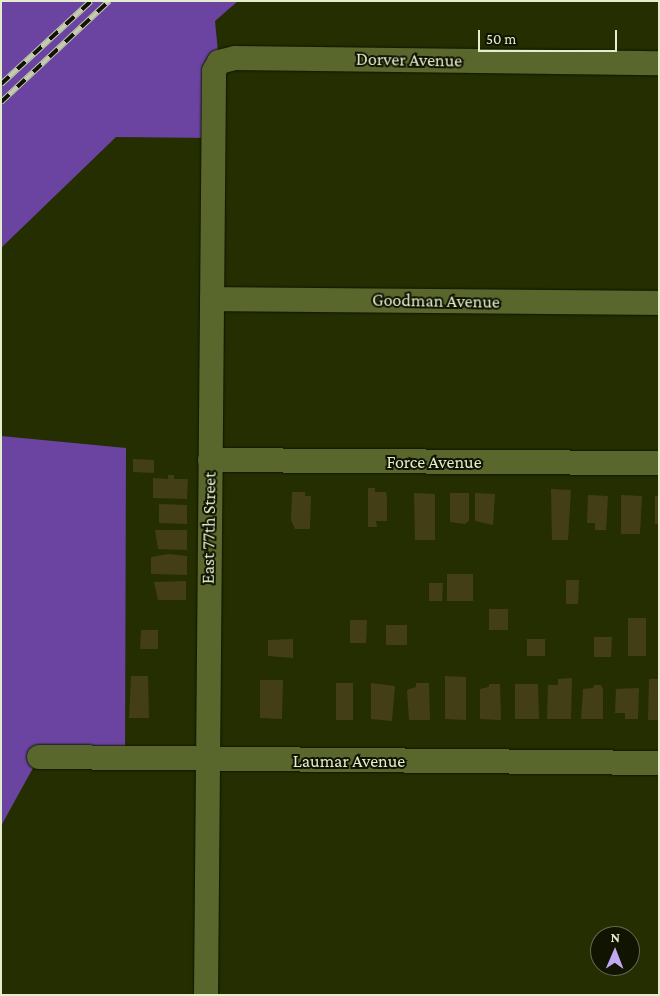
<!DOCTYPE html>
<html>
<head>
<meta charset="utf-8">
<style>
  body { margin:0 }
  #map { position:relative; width:660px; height:996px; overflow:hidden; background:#252e00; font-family:"Crimson Pro",serif }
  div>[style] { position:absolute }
  .forest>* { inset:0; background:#6a44a0 }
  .building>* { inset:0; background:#443e16 }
  .roads { filter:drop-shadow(0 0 1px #0f1500) drop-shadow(0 0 1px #0f1500) }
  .minor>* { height:24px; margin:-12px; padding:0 12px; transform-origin:12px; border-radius:12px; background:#59672c }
  .rail>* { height:5.5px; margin-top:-2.75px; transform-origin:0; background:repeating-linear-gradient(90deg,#101400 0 11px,#c4cdab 0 22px); box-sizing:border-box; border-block:1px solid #c4cdab }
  span { translate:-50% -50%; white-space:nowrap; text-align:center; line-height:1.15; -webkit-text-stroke:4px #101400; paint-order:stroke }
  .street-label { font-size:18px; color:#e4edce }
  .frame { position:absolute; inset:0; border:2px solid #e4edce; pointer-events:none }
  .north { position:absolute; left:590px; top:926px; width:50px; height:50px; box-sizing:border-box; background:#101400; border:1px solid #656b52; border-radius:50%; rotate:1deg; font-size:14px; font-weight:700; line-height:20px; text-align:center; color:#e4edce }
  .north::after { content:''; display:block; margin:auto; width:18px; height:22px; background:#c2a8f2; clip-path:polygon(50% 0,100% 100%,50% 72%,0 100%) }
  .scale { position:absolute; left:478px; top:30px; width:139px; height:22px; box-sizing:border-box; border:2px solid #e4edce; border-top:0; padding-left:6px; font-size:15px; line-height:18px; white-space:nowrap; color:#e4edce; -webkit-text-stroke:4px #101400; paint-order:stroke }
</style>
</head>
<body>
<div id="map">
  <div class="forest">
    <i style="clip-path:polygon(1px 1px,238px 1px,215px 21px,219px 62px,214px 138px,116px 137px,1px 248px)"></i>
    <i style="clip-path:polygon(1px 436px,126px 448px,125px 758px,39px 757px,1px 826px)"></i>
  </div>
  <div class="building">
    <i style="clip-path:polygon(133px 459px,154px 460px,154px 473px,133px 472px)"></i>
    <i style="clip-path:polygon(168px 475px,174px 475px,174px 479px,188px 479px,187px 499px,153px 498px,153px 478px,168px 479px)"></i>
    <i style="clip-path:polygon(368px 488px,375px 488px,375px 492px,386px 492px,387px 497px,387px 521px,376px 521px,377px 527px,368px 527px)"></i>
    <i style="clip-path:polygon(551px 489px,571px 490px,568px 540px,552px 540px)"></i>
    <i style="clip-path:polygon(292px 492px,305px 492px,305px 496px,311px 496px,310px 529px,295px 529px,291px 520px)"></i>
    <i style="clip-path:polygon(414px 493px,435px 494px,435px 540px,415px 540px)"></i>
    <i style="clip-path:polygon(450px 493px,469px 493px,469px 521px,465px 524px,450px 522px)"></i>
    <i style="clip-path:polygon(475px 493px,495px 494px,493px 525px,475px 521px)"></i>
    <i style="clip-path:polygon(588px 495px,608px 496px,606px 530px,595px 530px,595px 523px,587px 523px)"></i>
    <i style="clip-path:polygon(621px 495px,642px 496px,640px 534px,621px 534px)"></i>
    <i style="clip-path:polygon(655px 496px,659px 496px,659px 524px,655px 524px)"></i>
    <i style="clip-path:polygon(159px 504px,187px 505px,187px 524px,159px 523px)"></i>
    <i style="clip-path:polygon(155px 530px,187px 530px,187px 550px,158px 549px)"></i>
    <i style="clip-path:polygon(169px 554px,187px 556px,187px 575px,151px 574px,151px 557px)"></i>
    <i style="clip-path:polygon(447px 574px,473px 574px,473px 601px,447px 601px)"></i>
    <i style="clip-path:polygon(566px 580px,579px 580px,578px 604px,566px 604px)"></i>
    <i style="clip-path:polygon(186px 581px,186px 600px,158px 600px,154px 582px)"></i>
    <i style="clip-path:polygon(429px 583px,443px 583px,442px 601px,429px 601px)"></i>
    <i style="clip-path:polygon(489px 609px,508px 609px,508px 630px,489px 630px)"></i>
    <i style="clip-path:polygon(628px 618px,646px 618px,646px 656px,628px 656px)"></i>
    <i style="clip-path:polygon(350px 620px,367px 620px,366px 643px,350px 643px)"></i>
    <i style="clip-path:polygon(386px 625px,407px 625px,407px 645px,386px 645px)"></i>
    <i style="clip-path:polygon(141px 630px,158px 630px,158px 649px,140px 649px)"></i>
    <i style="clip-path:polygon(594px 637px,612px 637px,611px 657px,594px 657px)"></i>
    <i style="clip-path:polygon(293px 639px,293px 658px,268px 656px,268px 640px)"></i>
    <i style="clip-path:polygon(527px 639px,545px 639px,545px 656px,527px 656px)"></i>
    <i style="clip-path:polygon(131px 676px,148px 676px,149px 718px,129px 718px)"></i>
    <i style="clip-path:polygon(445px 676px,466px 677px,466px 720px,445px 719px)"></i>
    <i style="clip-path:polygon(572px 678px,571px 719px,547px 719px,548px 685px,558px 685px,558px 679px)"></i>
    <i style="clip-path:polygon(649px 679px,659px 679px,659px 720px,648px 720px)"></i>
    <i style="clip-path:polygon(260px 680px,283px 680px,282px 719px,260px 718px)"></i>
    <i style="clip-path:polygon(336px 683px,353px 683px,353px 720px,336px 720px)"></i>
    <i style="clip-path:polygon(371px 683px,395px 686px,392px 721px,371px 719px)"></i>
    <i style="clip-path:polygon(416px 683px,429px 683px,430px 720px,409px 720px,407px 690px,416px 687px)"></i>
    <i style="clip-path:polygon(489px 684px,500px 684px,501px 720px,480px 719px,480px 689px,489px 687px)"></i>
    <i style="clip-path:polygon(515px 684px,538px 684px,539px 719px,515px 719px)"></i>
    <i style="clip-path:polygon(594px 685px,601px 685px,603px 689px,603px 719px,581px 719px,583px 689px,593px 688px)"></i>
    <i style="clip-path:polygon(639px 688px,638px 719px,625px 719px,625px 713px,615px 713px,616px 689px)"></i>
  </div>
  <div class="roads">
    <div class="minor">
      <i style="left:212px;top:299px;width:447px;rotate:0.5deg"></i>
      <i style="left:210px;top:460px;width:449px;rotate:0.4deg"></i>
      <i style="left:39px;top:757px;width:620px;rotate:0.55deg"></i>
      <i style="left:206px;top:995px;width:924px;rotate:-89.5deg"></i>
      <i style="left:214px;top:71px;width:10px;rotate:-61deg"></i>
      <i style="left:219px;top:62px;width:16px;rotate:-14deg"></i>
      <i style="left:235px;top:58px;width:424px;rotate:0.7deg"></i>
    </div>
  </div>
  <div class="rail">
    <i style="left:1px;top:84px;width:122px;rotate:-42.7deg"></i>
    <i style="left:1px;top:102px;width:148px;rotate:-43.1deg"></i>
  </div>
  <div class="street-label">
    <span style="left:409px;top:60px;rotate:1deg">Dorver Avenue</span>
    <span style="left:436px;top:301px;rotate:1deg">Goodman Avenue</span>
    <span style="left:434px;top:462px">Force Avenue</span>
    <span style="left:209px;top:528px;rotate:-89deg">East 77th Street</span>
    <span style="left:349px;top:761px">Laumar Avenue</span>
  </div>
  <div class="frame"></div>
  <div class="north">N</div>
  <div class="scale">50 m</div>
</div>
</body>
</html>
